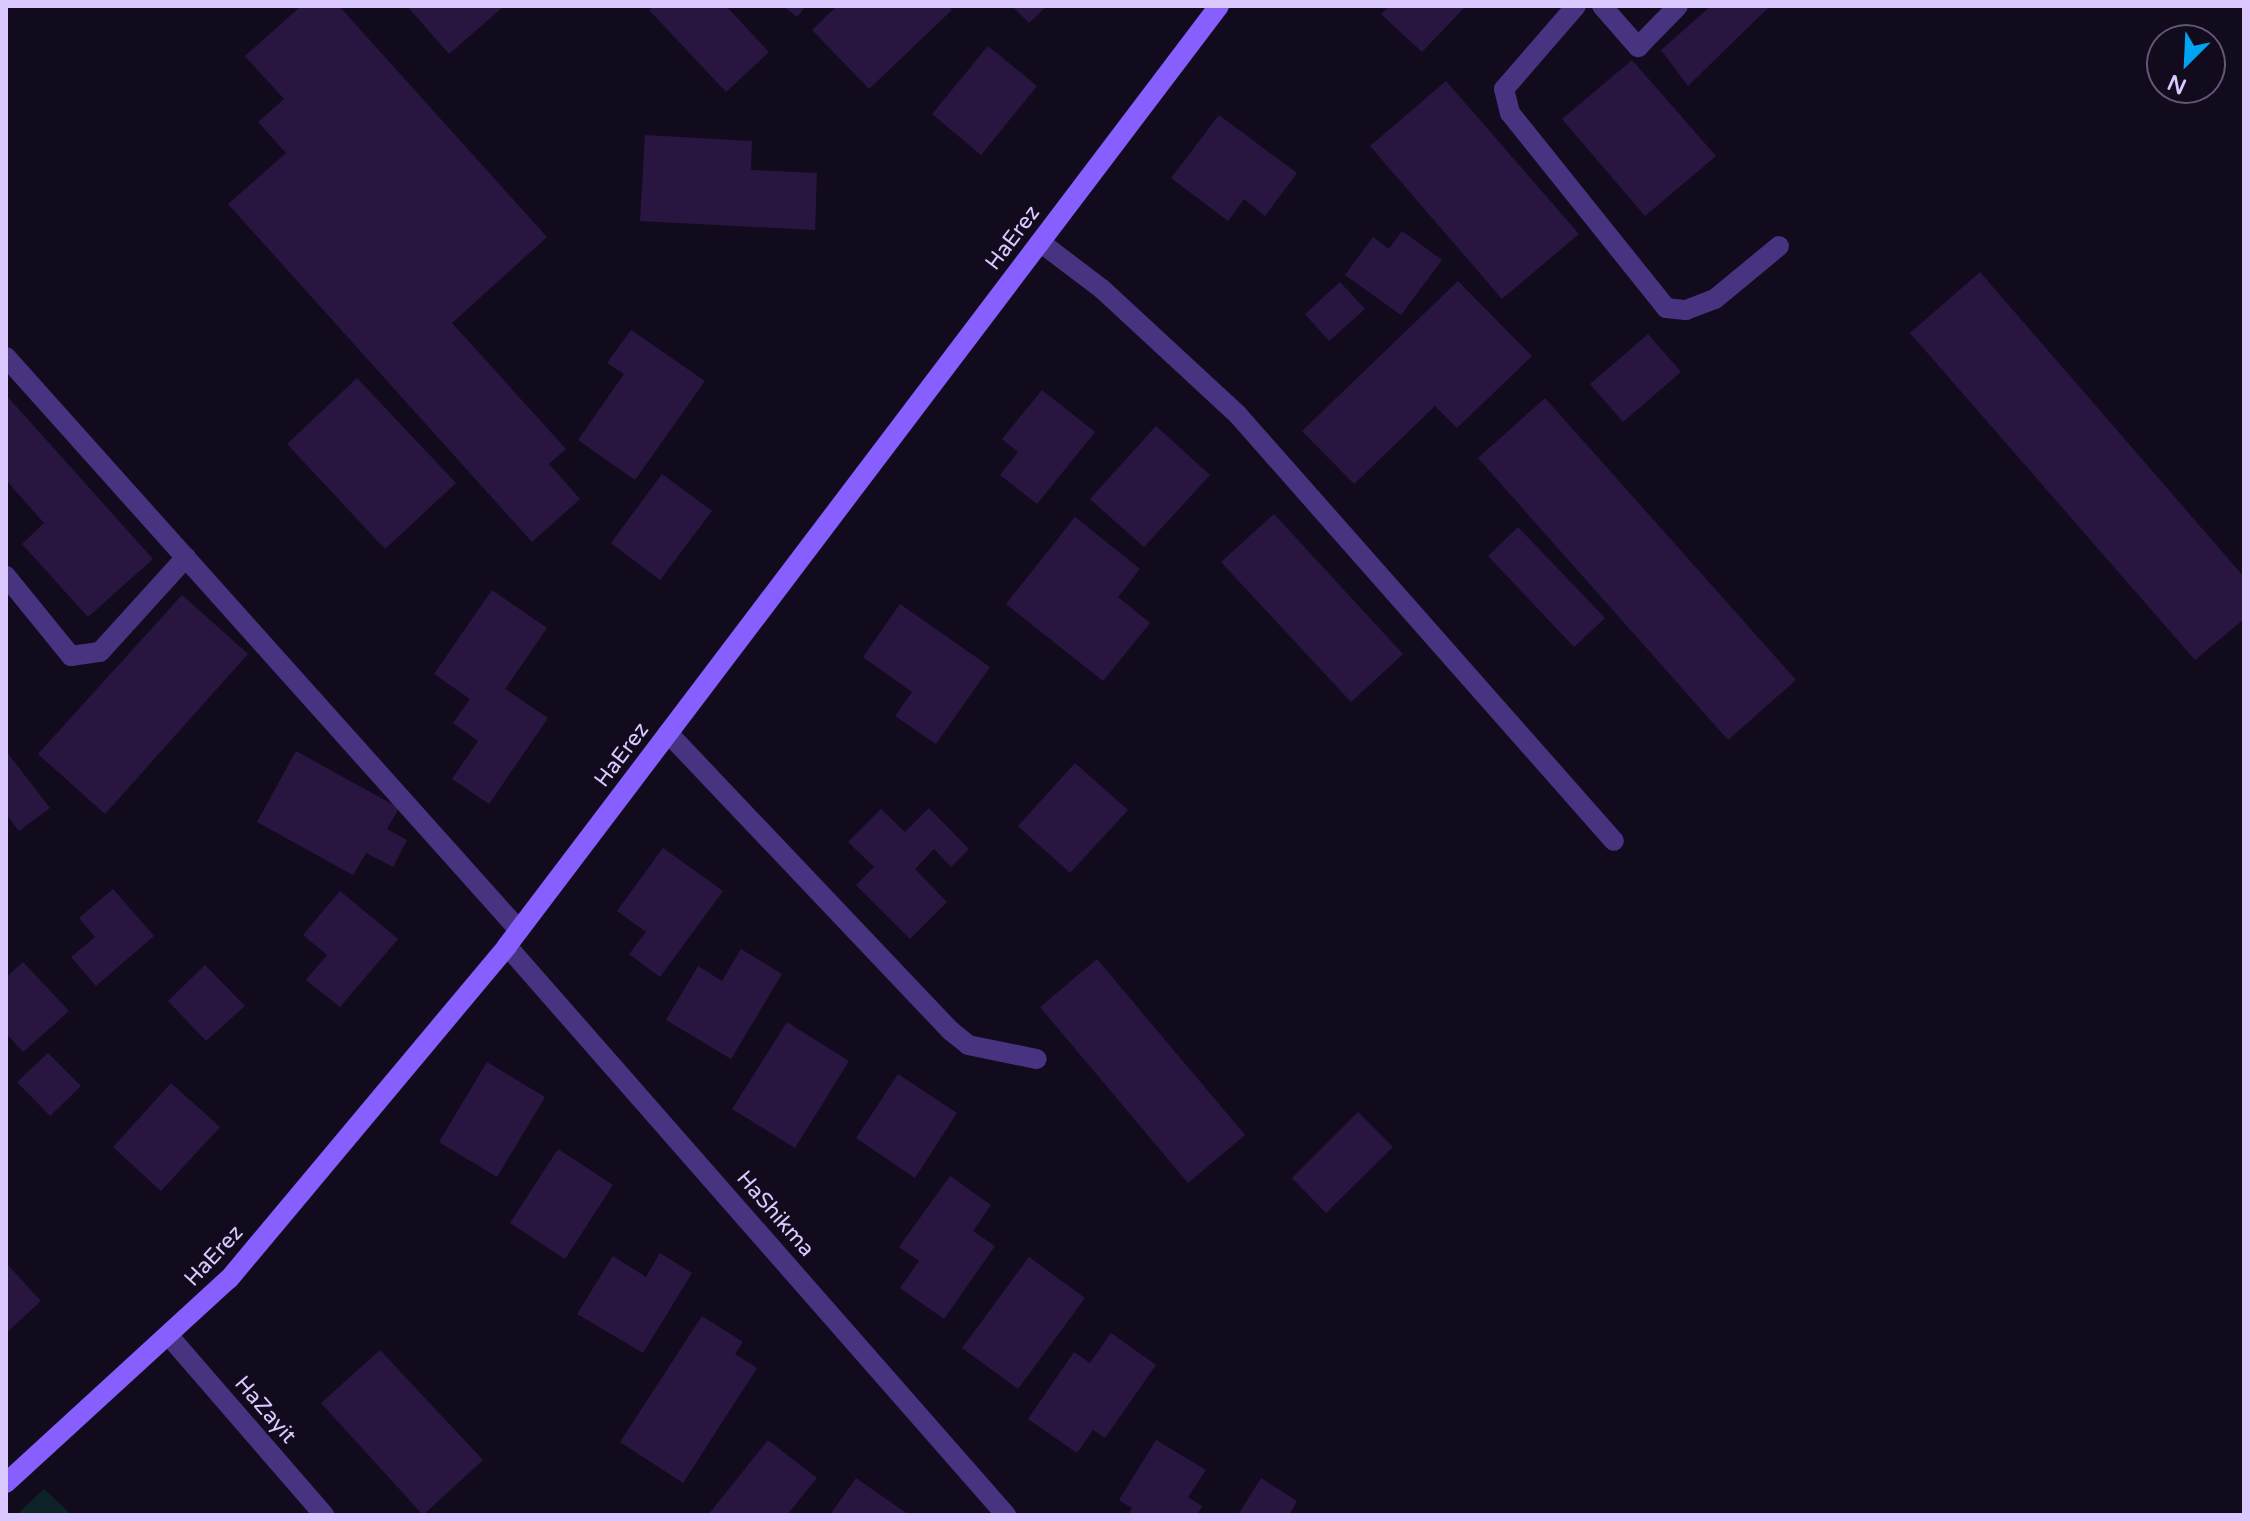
<!DOCTYPE html>
<html>
<head>
<meta charset="utf-8">
<style>
  body { margin:0 }
  #map { position:relative; width:2250px; height:1521px; overflow:hidden; background:#120b1e; font-family:"Varela Round",sans-serif }
  div>[style] { position:absolute }
  .green>* { inset:0; background:#0d2328 }
  .building>* { inset:0; background:#281640 }
  .lane>* { height:20px; margin:-10px; padding:0 10px; transform-origin:10px; border-radius:10px; background:#473380 }
  .street>* { height:20px; margin:-10px; padding:0 10px; transform-origin:10px; border-radius:10px; background:#473380 }
  .secondary>* { height:20px; margin:-10px; padding:0 10px; transform-origin:10px; border-radius:10px; background:#875fff }
  span { translate:-50% -50%; white-space:nowrap; text-align:center; line-height:1.15; -webkit-text-stroke:6px #120b1e; paint-order:stroke }
  .street-label { font-size:22px; color:#dbc8ff }
  .frame { position:absolute; inset:0; border:8px solid #dbc8ff; pointer-events:none }
  .north { position:absolute; left:2146px; top:24px; width:80px; height:80px; box-sizing:border-box; background:#120b1e; border:2px solid #625778; border-radius:50%; rotate:204deg; font-size:22px; font-weight:700; line-height:32px; text-align:center; color:#dbc8ff }
  .north::after { content:''; display:block; margin:auto; width:28px; height:36px; background:#00a4f3; clip-path:polygon(50% 0,100% 100%,50% 72%,0 100%) }
</style>
</head>
<body>
<div id="map">
  <div class="green">
    <i style="clip-path:polygon(44px 1489px,72px 1515px,16px 1515px)"></i>
  </div>
  <div class="building">
    <i style="clip-path:polygon(301px 6px,339px 6px,547px 237px,452px 323px,566px 449px,549px 464px,580px 499px,532px 542px,228px 204px,286px 153px,258px 122px,284px 99px,245px 56px)"></i>
    <i style="clip-path:polygon(407px 6px,504px 6px,449px 54px)"></i>
    <i style="clip-path:polygon(653px 6px,726px 6px,769px 52px,726px 92px,649px 10px)"></i>
    <i style="clip-path:polygon(783px 6px,806px 6px,797px 17px)"></i>
    <i style="clip-path:polygon(837px 6px,948px 6px,952px 10px,869px 89px,812px 30px)"></i>
    <i style="clip-path:polygon(1012px 6px,1047px 6px,1029px 23px)"></i>
    <i style="clip-path:polygon(1389px 6px,1466px 6px,1422px 52px,1381px 14px)"></i>
    <i style="clip-path:polygon(1711px 6px,1770px 6px,1688px 86px,1661px 50px)"></i>
    <i style="clip-path:polygon(988px 46px,1037px 86px,981px 155px,932px 114px)"></i>
    <i style="clip-path:polygon(1632px 60px,1716px 156px,1645px 216px,1562px 119px)"></i>
    <i style="clip-path:polygon(1446px 81px,1579px 234px,1502px 299px,1370px 146px)"></i>
    <i style="clip-path:polygon(1219px 115px,1297px 173px,1265px 216px,1244px 199px,1228px 221px,1171px 178px)"></i>
    <i style="clip-path:polygon(645px 135px,752px 141px,751px 170px,817px 173px,815px 230px,640px 221px)"></i>
    <i style="clip-path:polygon(1402px 231px,1442px 260px,1401px 315px,1345px 275px,1373px 237px,1389px 249px)"></i>
    <i style="clip-path:polygon(1980px 272px,2244px 577px,2244px 619px,2195px 660px,1910px 333px)"></i>
    <i style="clip-path:polygon(1458px 281px,1532px 356px,1457px 428px,1435px 406px,1354px 484px,1302px 431px)"></i>
    <i style="clip-path:polygon(1340px 282px,1365px 309px,1329px 341px,1305px 314px)"></i>
    <i style="clip-path:polygon(631px 330px,705px 381px,635px 480px,578px 440px,624px 374px,607px 363px)"></i>
    <i style="clip-path:polygon(1648px 334px,1681px 372px,1623px 422px,1590px 384px)"></i>
    <i style="clip-path:polygon(357px 378px,456px 483px,385px 549px,287px 444px)"></i>
    <i style="clip-path:polygon(1042px 390px,1095px 432px,1037px 504px,1000px 475px,1018px 452px,1002px 439px)"></i>
    <i style="clip-path:polygon(6px 395px,153px 559px,88px 617px,22px 544px,44px 523px,6px 480px)"></i>
    <i style="clip-path:polygon(1545px 398px,1796px 680px,1728px 740px,1478px 458px)"></i>
    <i style="clip-path:polygon(1156px 426px,1210px 475px,1144px 547px,1090px 499px)"></i>
    <i style="clip-path:polygon(662px 474px,712px 511px,660px 580px,611px 543px)"></i>
    <i style="clip-path:polygon(1274px 514px,1403px 654px,1351px 702px,1221px 562px)"></i>
    <i style="clip-path:polygon(1075px 517px,1140px 569px,1118px 597px,1150px 623px,1103px 681px,1006px 604px)"></i>
    <i style="clip-path:polygon(1518px 527px,1605px 618px,1574px 647px,1488px 556px)"></i>
    <i style="clip-path:polygon(492px 590px,547px 628px,505px 689px,548px 718px,489px 804px,452px 779px,478px 741px,453px 723px,470px 699px,434px 674px)"></i>
    <i style="clip-path:polygon(182px 595px,248px 654px,105px 814px,38px 754px)"></i>
    <i style="clip-path:polygon(900px 604px,990px 667px,936px 744px,895px 716px,912px 692px,863px 657px)"></i>
    <i style="clip-path:polygon(6px 751px,50px 808px,19px 831px,6px 814px)"></i>
    <i style="clip-path:polygon(296px 751px,399px 808px,387px 829px,407px 840px,393px 867px,366px 853px,353px 875px,257px 822px)"></i>
    <i style="clip-path:polygon(1075px 763px,1128px 810px,1070px 873px,1018px 826px)"></i>
    <i style="clip-path:polygon(929px 808px,969px 849px,951px 867px,934px 849px,915px 869px,947px 902px,910px 939px,856px 885px,874px 867px,848px 842px,881px 809px,905px 832px)"></i>
    <i style="clip-path:polygon(663px 848px,723px 891px,660px 977px,629px 954px,646px 932px,617px 911px)"></i>
    <i style="clip-path:polygon(113px 889px,154px 936px,96px 986px,71px 957px,95px 937px,79px 918px)"></i>
    <i style="clip-path:polygon(340px 891px,398px 939px,340px 1007px,306px 980px,327px 955px,303px 935px)"></i>
    <i style="clip-path:polygon(741px 949px,782px 974px,731px 1059px,666px 1020px,698px 966px,722px 981px)"></i>
    <i style="clip-path:polygon(1097px 959px,1245px 1135px,1188px 1183px,1040px 1007px)"></i>
    <i style="clip-path:polygon(23px 962px,69px 1011px,23px 1052px,6px 1033px,6px 977px)"></i>
    <i style="clip-path:polygon(205px 965px,245px 1006px,206px 1041px,168px 1001px)"></i>
    <i style="clip-path:polygon(787px 1022px,849px 1061px,795px 1148px,732px 1109px)"></i>
    <i style="clip-path:polygon(48px 1053px,81px 1086px,50px 1116px,17px 1082px)"></i>
    <i style="clip-path:polygon(487px 1062px,545px 1097px,497px 1177px,439px 1142px)"></i>
    <i style="clip-path:polygon(898px 1074px,957px 1113px,915px 1178px,856px 1138px)"></i>
    <i style="clip-path:polygon(171px 1083px,220px 1127px,161px 1191px,113px 1147px)"></i>
    <i style="clip-path:polygon(1358px 1112px,1393px 1147px,1326px 1213px,1292px 1178px)"></i>
    <i style="clip-path:polygon(558px 1149px,613px 1185px,565px 1259px,510px 1223px)"></i>
    <i style="clip-path:polygon(950px 1176px,991px 1205px,973px 1231px,995px 1246px,944px 1319px,900px 1288px,919px 1261px,899px 1247px)"></i>
    <i style="clip-path:polygon(660px 1253px,692px 1273px,643px 1353px,577px 1314px,613px 1256px,646px 1277px)"></i>
    <i style="clip-path:polygon(1029px 1257px,1085px 1298px,1018px 1389px,962px 1348px)"></i>
    <i style="clip-path:polygon(6px 1263px,41px 1301px,6px 1333px)"></i>
    <i style="clip-path:polygon(702px 1316px,743px 1342px,735px 1354px,757px 1368px,683px 1483px,620px 1442px)"></i>
    <i style="clip-path:polygon(1111px 1333px,1156px 1365px,1105px 1438px,1093px 1430px,1077px 1453px,1028px 1419px,1074px 1352px,1090px 1363px)"></i>
    <i style="clip-path:polygon(380px 1350px,483px 1460px,423px 1515px,321px 1403px)"></i>
    <i style="clip-path:polygon(768px 1440px,817px 1478px,787px 1515px,708px 1515px)"></i>
    <i style="clip-path:polygon(1156px 1440px,1206px 1470px,1188px 1497px,1202px 1506px,1197px 1515px,1128px 1515px,1132px 1508px,1119px 1500px)"></i>
    <i style="clip-path:polygon(856px 1478px,909px 1515px,830px 1515px)"></i>
    <i style="clip-path:polygon(1261px 1478px,1297px 1501px,1289px 1515px,1238px 1515px)"></i>
  </div>
  <div class="lane">
    <i style="left:1576px;top:6px;width:110px;rotate:130.9deg"></i>
    <i style="left:1504px;top:89px;width:25px;rotate:76deg"></i>
    <i style="left:1510px;top:113px;width:250px;rotate:51.3deg"></i>
    <i style="left:1666px;top:308px;width:20px;rotate:6deg"></i>
    <i style="left:1686px;top:310px;width:31px;rotate:-21deg"></i>
    <i style="left:1715px;top:299px;width:83px;rotate:-39.6deg"></i>
    <i style="left:1602px;top:6px;width:55px;rotate:48.7deg"></i>
    <i style="left:1638px;top:47px;width:57px;rotate:-45.7deg"></i>
    <i style="left:1040px;top:242px;width:78px;rotate:37.2deg"></i>
    <i style="left:1102px;top:289px;width:185px;rotate:42.8deg"></i>
    <i style="left:1238px;top:415px;width:568px;rotate:48.57deg"></i>
    <i style="left:6px;top:357px;width:769px;rotate:48.16deg"></i>
    <i style="left:6px;top:576px;width:103px;rotate:50.9deg"></i>
    <i style="left:71px;top:656px;width:29px;rotate:-8deg"></i>
    <i style="left:100px;top:652px;width:128px;rotate:-47.8deg"></i>
    <i style="left:668px;top:733px;width:411px;rotate:46.5deg"></i>
    <i style="left:951px;top:1031px;width:22px;rotate:39deg"></i>
    <i style="left:968px;top:1045px;width:70px;rotate:11.5deg"></i>
  </div>
  <div class="street">
    <i style="left:507px;top:946px;width:757px;rotate:48.75deg"></i>
    <i style="left:169px;top:1336px;width:237px;rotate:49.1deg"></i>
  </div>
  <div class="secondary">
    <i style="left:6px;top:1483px;width:302px;rotate:-42.5deg"></i>
    <i style="left:229px;top:1279px;width:434px;rotate:-50.1deg"></i>
    <i style="left:507px;top:946px;width:1179px;rotate:-52.86deg"></i>
  </div>
  <div class="street-label">
    <span style="left:1013px;top:238px;rotate:-53deg">HaErez</span>
    <span style="left:622px;top:755px;rotate:-53deg">HaErez</span>
    <span style="left:775px;top:1214px;rotate:49deg">HaShikma</span>
    <span style="left:214px;top:1256px;rotate:-47deg">HaErez</span>
    <span style="left:265px;top:1410px;rotate:49deg">HaZayit</span>
  </div>
  <div class="frame"></div>
  <div class="north">N</div>
</div>
</body>
</html>
